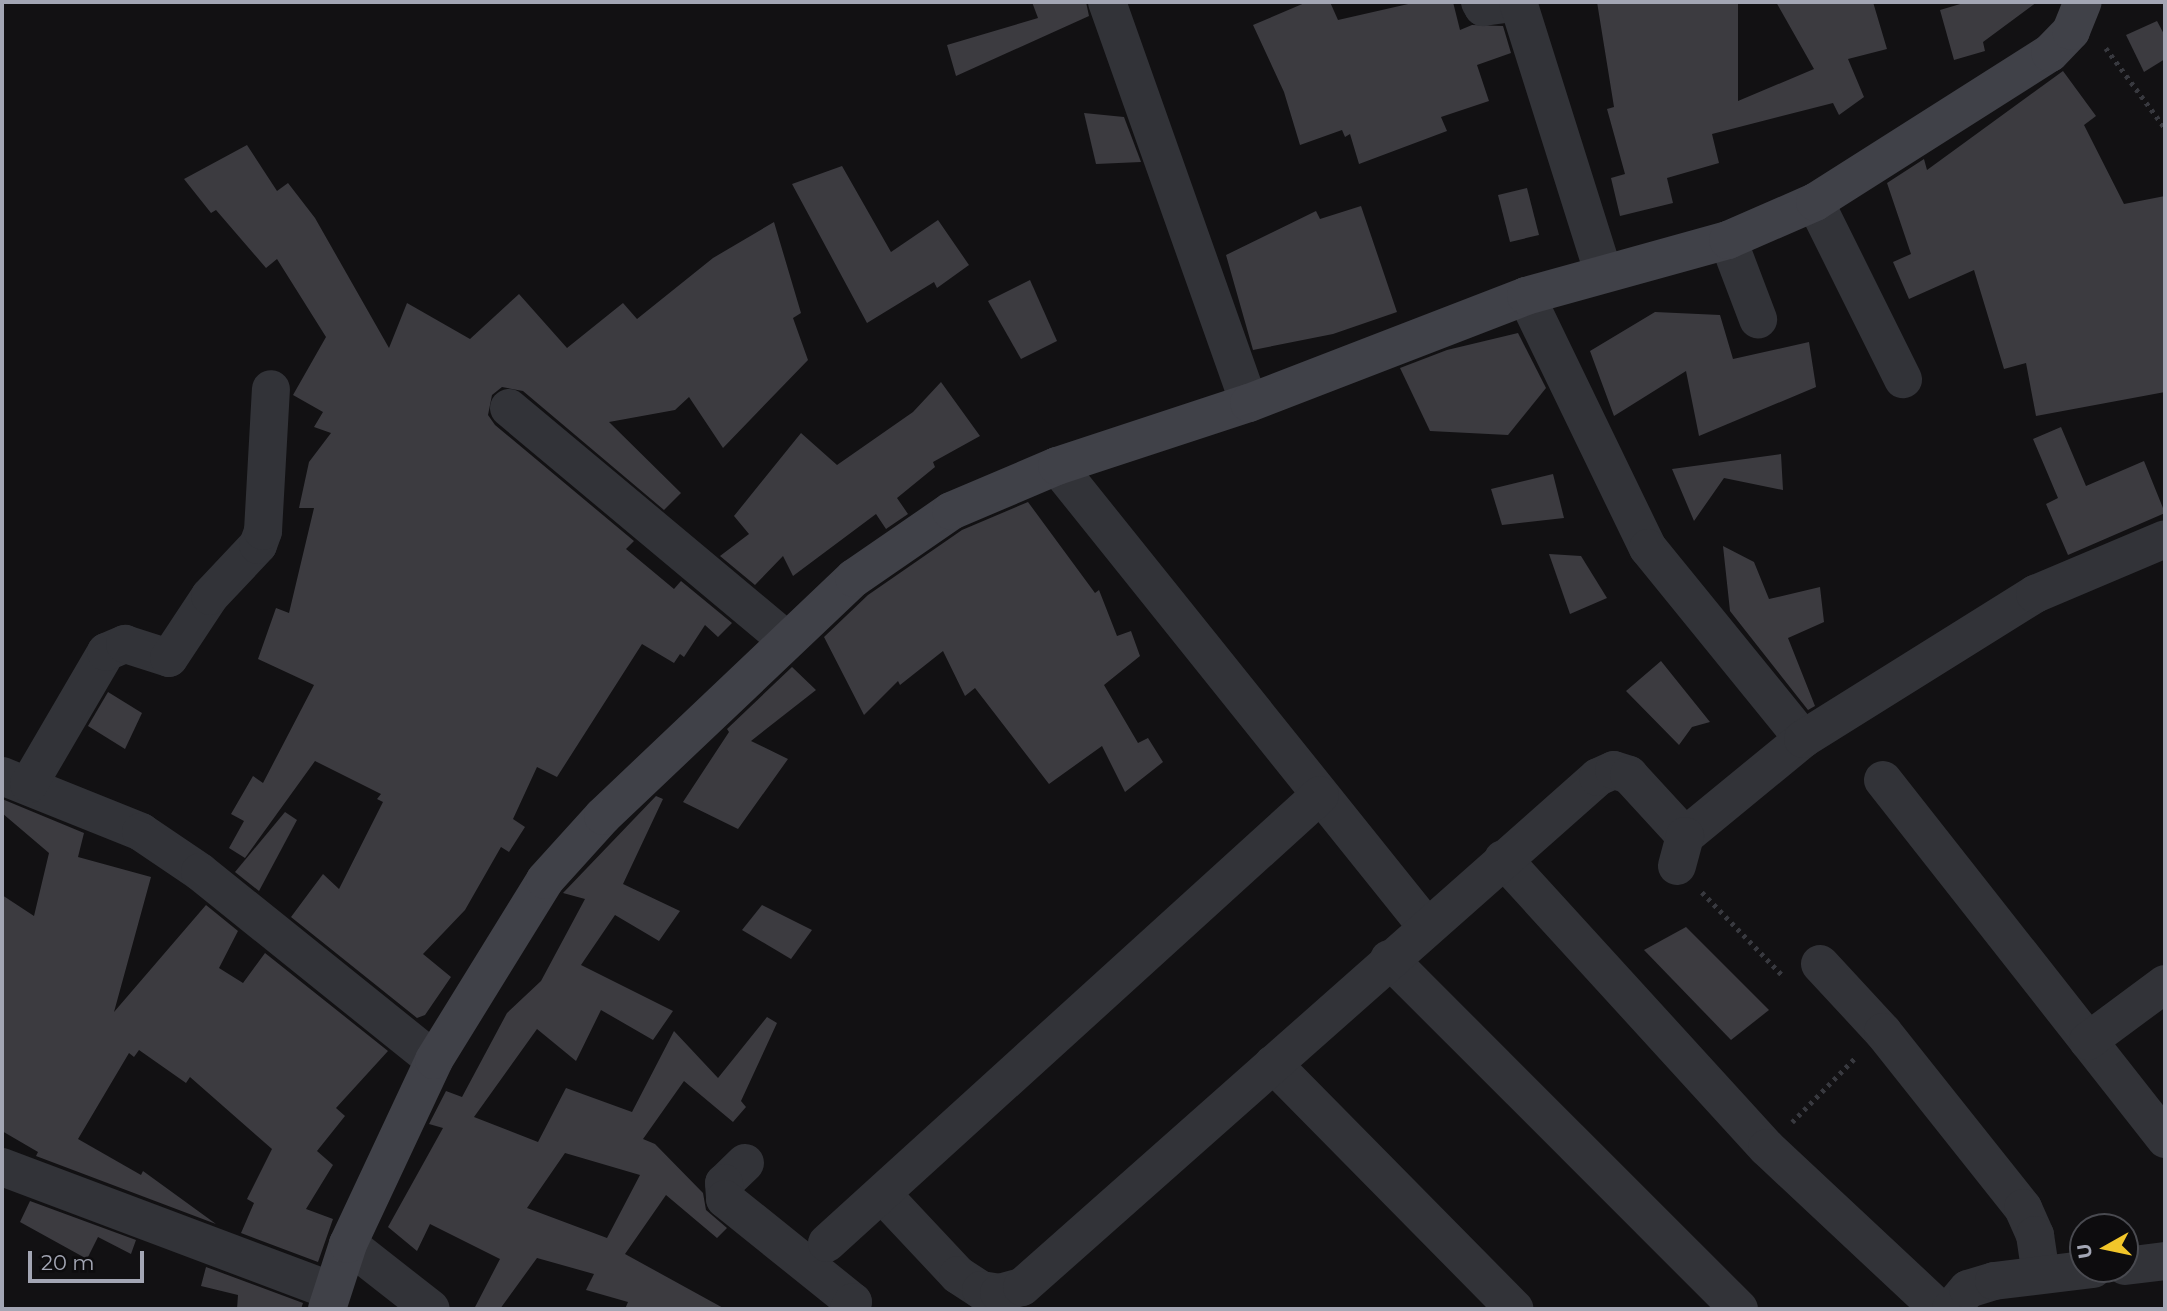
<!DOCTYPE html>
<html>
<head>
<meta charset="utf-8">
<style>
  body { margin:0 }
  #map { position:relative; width:2167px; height:1311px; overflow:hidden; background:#121113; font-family:Montserrat,sans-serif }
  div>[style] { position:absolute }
  .building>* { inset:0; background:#3c3b40 }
  .path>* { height:4.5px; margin-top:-2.25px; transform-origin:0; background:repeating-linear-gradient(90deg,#38393f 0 3.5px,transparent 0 8.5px) }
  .street>* { height:38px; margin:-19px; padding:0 19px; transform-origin:19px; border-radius:19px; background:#323338 }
  .secondary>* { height:38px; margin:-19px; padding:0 19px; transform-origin:19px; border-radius:19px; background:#404148 }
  span { translate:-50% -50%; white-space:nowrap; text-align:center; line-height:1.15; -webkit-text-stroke:7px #0d0c0e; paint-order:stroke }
  .frame { position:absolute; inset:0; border:4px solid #a3a6b4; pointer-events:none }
  .north { position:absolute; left:2069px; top:1213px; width:70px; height:70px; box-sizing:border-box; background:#0d0c0e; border:2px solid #494a50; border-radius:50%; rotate:261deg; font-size:19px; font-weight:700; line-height:28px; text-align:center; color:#a3a6b4 }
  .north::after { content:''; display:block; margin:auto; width:24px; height:32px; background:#f2c62a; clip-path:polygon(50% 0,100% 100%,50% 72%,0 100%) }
  .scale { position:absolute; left:28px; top:1251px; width:116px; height:32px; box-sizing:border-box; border:4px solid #a3a6b4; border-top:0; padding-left:9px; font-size:21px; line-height:24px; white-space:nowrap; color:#a3a6b4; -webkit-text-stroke:5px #0d0c0e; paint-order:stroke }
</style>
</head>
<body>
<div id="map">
  <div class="building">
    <i style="clip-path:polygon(1032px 2px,1086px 2px,1089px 16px,956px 76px,947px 45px,1038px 18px)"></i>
    <i style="clip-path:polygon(1307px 2px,1330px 2px,1338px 20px,1417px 2px,1453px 2px,1460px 30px,1472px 25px,1503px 26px,1511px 53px,1477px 65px,1489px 101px,1441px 117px,1447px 131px,1359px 164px,1350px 134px,1345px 137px,1342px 130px,1300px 145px,1284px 92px,1253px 25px)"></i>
    <i style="clip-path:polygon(1597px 2px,1738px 2px,1738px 101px,1814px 69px,1776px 2px,1873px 2px,1887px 49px,1848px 59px,1864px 97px,1839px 115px,1833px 103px,1712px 134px,1719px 163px,1667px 178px,1673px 203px,1620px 216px,1611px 178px,1625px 174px,1607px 109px,1614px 107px)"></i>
    <i style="clip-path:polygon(1967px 2px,2037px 2px,1983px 42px,1985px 51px,1954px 60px,1940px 10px)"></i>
    <i style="clip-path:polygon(2157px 21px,2165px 36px,2165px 59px,2144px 72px,2126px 35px)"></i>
    <i style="clip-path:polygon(2063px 71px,2096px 116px,2084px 125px,2124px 204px,2165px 196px,2165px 392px,2036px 416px,2026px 363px,2004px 369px,1974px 270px,1909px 299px,1893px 262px,1911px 254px,1887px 183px,1924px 159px,1927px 170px)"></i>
    <i style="clip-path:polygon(1084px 113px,1124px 117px,1141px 162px,1096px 164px)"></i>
    <i style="clip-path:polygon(247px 145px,277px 191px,288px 183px,315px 218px,389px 348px,407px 303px,470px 339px,519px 294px,567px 348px,623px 303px,637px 319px,713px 258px,774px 222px,801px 313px,793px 318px,808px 360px,723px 448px,689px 397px,675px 410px,609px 422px,681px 493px,664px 510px,523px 391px,502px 387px,492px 395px,488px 415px,495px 425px,634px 541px,626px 549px,674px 589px,681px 581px,732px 623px,718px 637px,705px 625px,684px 657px,680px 654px,674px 663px,642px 644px,557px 777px,537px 767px,513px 819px,525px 827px,509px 852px,501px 847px,465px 910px,423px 954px,451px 977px,425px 1015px,417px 1018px,291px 917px,323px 874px,339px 889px,383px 802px,377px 799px,381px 794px,315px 761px,245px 858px,229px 848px,244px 821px,231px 814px,253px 776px,263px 783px,314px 685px,258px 659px,276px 608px,289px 613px,314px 508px,299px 508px,309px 462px,331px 433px,314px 427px,323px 412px,293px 395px,326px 337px,277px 259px,266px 268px,216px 210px,211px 213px,184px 179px)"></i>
    <i style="clip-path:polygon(842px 166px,891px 252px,938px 220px,969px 265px,937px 288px,934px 282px,867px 323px,792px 184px)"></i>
    <i style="clip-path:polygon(1527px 188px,1539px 235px,1510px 242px,1498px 195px)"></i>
    <i style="clip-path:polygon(1361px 206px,1397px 312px,1333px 334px,1253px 350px,1226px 255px,1316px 211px,1320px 219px)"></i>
    <i style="clip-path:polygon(1030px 280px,1057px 341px,1021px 359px,988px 301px)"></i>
    <i style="clip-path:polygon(1655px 312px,1720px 315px,1733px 359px,1809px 342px,1816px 387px,1699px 436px,1686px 371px,1614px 416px,1590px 351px)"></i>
    <i style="clip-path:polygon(1518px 333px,1546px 388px,1508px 435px,1430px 431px,1400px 368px,1447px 350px)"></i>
    <i style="clip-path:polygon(941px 382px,980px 436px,933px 462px,935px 467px,897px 498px,908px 514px,886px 529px,876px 514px,793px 576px,783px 556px,755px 585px,720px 556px,749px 534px,734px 516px,801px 433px,837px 465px,913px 412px)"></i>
    <i style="clip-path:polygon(2061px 427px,2086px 486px,2144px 461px,2165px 513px,2068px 555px,2046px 504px,2058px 498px,2033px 439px)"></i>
    <i style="clip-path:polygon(1781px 454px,1783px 490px,1724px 478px,1694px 521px,1672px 469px)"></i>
    <i style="clip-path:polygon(1553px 474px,1564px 518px,1502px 525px,1491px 489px)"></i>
    <i style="clip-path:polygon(1028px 502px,1095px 593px,1099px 590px,1117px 636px,1131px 631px,1140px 656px,1104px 685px,1138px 743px,1148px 738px,1163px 762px,1125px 792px,1102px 746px,1049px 784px,975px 688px,965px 696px,943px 651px,900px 685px,898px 681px,864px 715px,824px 637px,868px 595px,962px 530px)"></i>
    <i style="clip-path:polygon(1723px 546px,1754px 562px,1769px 599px,1820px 587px,1824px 622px,1788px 638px,1815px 706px,1808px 710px,1730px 611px)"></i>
    <i style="clip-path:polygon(1549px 554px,1581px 556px,1607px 598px,1570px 614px)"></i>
    <i style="clip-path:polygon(1661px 661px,1710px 722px,1692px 727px,1679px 745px,1626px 691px)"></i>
    <i style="clip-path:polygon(792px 667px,816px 690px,751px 741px,788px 759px,738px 829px,683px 802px,729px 732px,727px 729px)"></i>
    <i style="clip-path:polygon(108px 692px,142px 713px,125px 749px,88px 726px)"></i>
    <i style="clip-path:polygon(evenodd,656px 796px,663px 799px,623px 884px,680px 911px,659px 941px,615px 915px,581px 965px,673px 1011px,653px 1040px,601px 1010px,576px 1061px,537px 1029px,474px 1117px,538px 1142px,566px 1088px,632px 1112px,674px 1031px,718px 1078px,767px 1017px,777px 1023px,741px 1101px,746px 1107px,733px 1122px,684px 1081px,643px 1139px,655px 1144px,703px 1193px,706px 1210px,727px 1228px,717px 1238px,666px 1195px,625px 1254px,725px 1309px,625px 1309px,628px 1302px,586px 1290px,594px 1274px,537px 1258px,500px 1309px,474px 1309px,500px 1259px,430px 1224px,417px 1251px,388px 1227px,443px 1128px,429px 1124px,446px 1091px,462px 1097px,507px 1013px,541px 981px,585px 899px,563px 893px,656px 796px,565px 1153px,640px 1175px,607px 1238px,527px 1208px,565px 1153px)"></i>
    <i style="clip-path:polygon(2px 799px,84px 833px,78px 857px,151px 877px,114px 1012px,206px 905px,238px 931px,219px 968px,243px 983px,265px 953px,388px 1051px,336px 1108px,345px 1116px,317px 1151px,333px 1165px,306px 1209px,333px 1219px,318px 1262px,241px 1233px,254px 1203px,247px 1199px,272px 1149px,190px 1077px,186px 1083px,139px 1050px,134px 1057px,129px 1053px,78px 1139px,141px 1175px,143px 1171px,216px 1224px,36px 1156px,38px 1152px,2px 1131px,2px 895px,34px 916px,49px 853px,2px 813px)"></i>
    <i style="clip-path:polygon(285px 812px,297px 820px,259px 891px,235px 872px)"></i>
    <i style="clip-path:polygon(762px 905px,812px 930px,791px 959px,742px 930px)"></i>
    <i style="clip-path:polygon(1686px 927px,1769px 1010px,1731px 1040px,1644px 950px)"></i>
    <i style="clip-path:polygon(30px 1201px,136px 1240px,131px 1254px,98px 1237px,87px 1259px,20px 1222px)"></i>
    <i style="clip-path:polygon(206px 1267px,303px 1303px,301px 1309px,237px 1309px,238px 1295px,201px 1286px)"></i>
  </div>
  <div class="path">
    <i style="left:2106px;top:48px;width:99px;rotate:53.6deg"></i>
    <i style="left:1702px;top:892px;width:117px;rotate:46deg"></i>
    <i style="left:1792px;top:1122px;width:90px;rotate:-45.5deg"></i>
  </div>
  <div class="street">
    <i style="left:1107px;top:2px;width:425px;rotate:70.5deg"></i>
    <i style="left:1480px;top:2px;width:6px;rotate:59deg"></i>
    <i style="left:1483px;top:7px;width:35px;rotate:-8deg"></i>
    <i style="left:1518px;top:2px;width:282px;rotate:72.5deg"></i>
    <i style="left:1815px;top:202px;width:198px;rotate:63.6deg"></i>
    <i style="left:1728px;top:240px;width:85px;rotate:69.2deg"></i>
    <i style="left:1526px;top:296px;width:280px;rotate:64.2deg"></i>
    <i style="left:1648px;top:548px;width:246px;rotate:50.9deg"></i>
    <i style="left:509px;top:408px;width:361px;rotate:39.9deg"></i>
    <i style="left:1057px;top:466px;width:590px;rotate:51.26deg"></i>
    <i style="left:2px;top:776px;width:150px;rotate:21.9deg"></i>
    <i style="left:141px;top:832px;width:71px;rotate:34.1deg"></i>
    <i style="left:200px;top:872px;width:300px;rotate:38.8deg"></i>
    <i style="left:1883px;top:780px;width:457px;rotate:51.8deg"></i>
    <i style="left:29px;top:784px;width:153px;rotate:-59.7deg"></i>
    <i style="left:106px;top:652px;width:21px;rotate:-23deg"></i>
    <i style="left:125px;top:644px;width:46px;rotate:17.7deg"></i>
    <i style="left:169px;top:658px;width:74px;rotate:-56.5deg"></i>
    <i style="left:210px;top:596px;width:70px;rotate:-46.7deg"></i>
    <i style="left:258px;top:545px;width:15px;rotate:-70deg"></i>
    <i style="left:263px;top:531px;width:142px;rotate:-86.8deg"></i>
    <i style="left:1685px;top:836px;width:153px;rotate:-39.4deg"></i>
    <i style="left:1803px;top:739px;width:274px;rotate:-32deg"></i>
    <i style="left:2035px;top:594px;width:141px;rotate:-22.9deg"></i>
    <i style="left:1503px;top:859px;width:391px;rotate:47.6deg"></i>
    <i style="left:1767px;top:1148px;width:236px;rotate:43.1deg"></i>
    <i style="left:1389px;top:959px;width:495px;rotate:45deg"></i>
    <i style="left:1820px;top:964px;width:93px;rotate:47.2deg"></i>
    <i style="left:1883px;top:1032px;width:225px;rotate:51.5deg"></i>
    <i style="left:2023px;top:1208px;width:30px;rotate:66deg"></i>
    <i style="left:2035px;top:1235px;width:40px;rotate:81.5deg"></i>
    <i style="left:2088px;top:1041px;width:96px;rotate:-36.5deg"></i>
    <i style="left:1273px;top:1064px;width:344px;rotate:45.4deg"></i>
    <i style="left:745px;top:1163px;width:29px;rotate:136deg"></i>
    <i style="left:724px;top:1183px;width:16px;rotate:86deg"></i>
    <i style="left:725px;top:1199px;width:164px;rotate:38.8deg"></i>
    <i style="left:853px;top:1302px;width:8px;rotate:120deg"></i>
    <i style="left:2px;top:1167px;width:350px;rotate:20.6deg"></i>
    <i style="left:882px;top:1194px;width:111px;rotate:46.8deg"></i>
    <i style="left:958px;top:1275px;width:27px;rotate:33deg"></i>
    <i style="left:981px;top:1290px;width:18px;rotate:9deg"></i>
    <i style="left:999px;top:1293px;width:24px;rotate:-15deg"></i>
    <i style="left:1022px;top:1287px;width:769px;rotate:-41.52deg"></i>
    <i style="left:1598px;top:777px;width:17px;rotate:-24deg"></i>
    <i style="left:1614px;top:770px;width:16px;rotate:18deg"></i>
    <i style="left:1629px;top:775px;width:83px;rotate:47.4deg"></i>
    <i style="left:1685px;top:836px;width:31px;rotate:105deg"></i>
    <i style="left:827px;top:1243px;width:666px;rotate:-42.26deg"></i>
    <i style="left:348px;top:1244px;width:105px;rotate:38.1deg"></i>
    <i style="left:2125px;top:1266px;width:40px;rotate:-7.1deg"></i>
    <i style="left:1951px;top:1309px;width:26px;rotate:-50deg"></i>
    <i style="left:1968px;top:1289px;width:27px;rotate:-17deg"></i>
    <i style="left:1994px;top:1281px;width:100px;rotate:-6.9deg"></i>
  </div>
  <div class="secondary">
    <i style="left:327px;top:1309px;width:68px;rotate:-72.1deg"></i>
    <i style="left:348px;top:1244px;width:203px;rotate:-64.9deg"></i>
    <i style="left:434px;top:1060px;width:211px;rotate:-58.3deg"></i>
    <i style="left:545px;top:880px;width:86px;rotate:-47.8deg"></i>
    <i style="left:603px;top:816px;width:346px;rotate:-43.5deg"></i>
    <i style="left:854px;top:578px;width:118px;rotate:-34.6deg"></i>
    <i style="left:951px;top:511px;width:115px;rotate:-23deg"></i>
    <i style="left:1057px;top:466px;width:202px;rotate:-18.2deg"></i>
    <i style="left:1249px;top:403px;width:297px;rotate:-21.1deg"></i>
    <i style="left:1526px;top:296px;width:210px;rotate:-15.5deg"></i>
    <i style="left:1728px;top:240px;width:95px;rotate:-23.6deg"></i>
    <i style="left:1815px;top:202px;width:278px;rotate:-32.4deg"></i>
    <i style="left:2050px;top:53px;width:30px;rotate:-46deg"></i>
    <i style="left:2071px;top:31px;width:31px;rotate:-68deg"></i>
  </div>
  <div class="frame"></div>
  <div class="north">U</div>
  <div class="scale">20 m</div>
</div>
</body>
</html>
